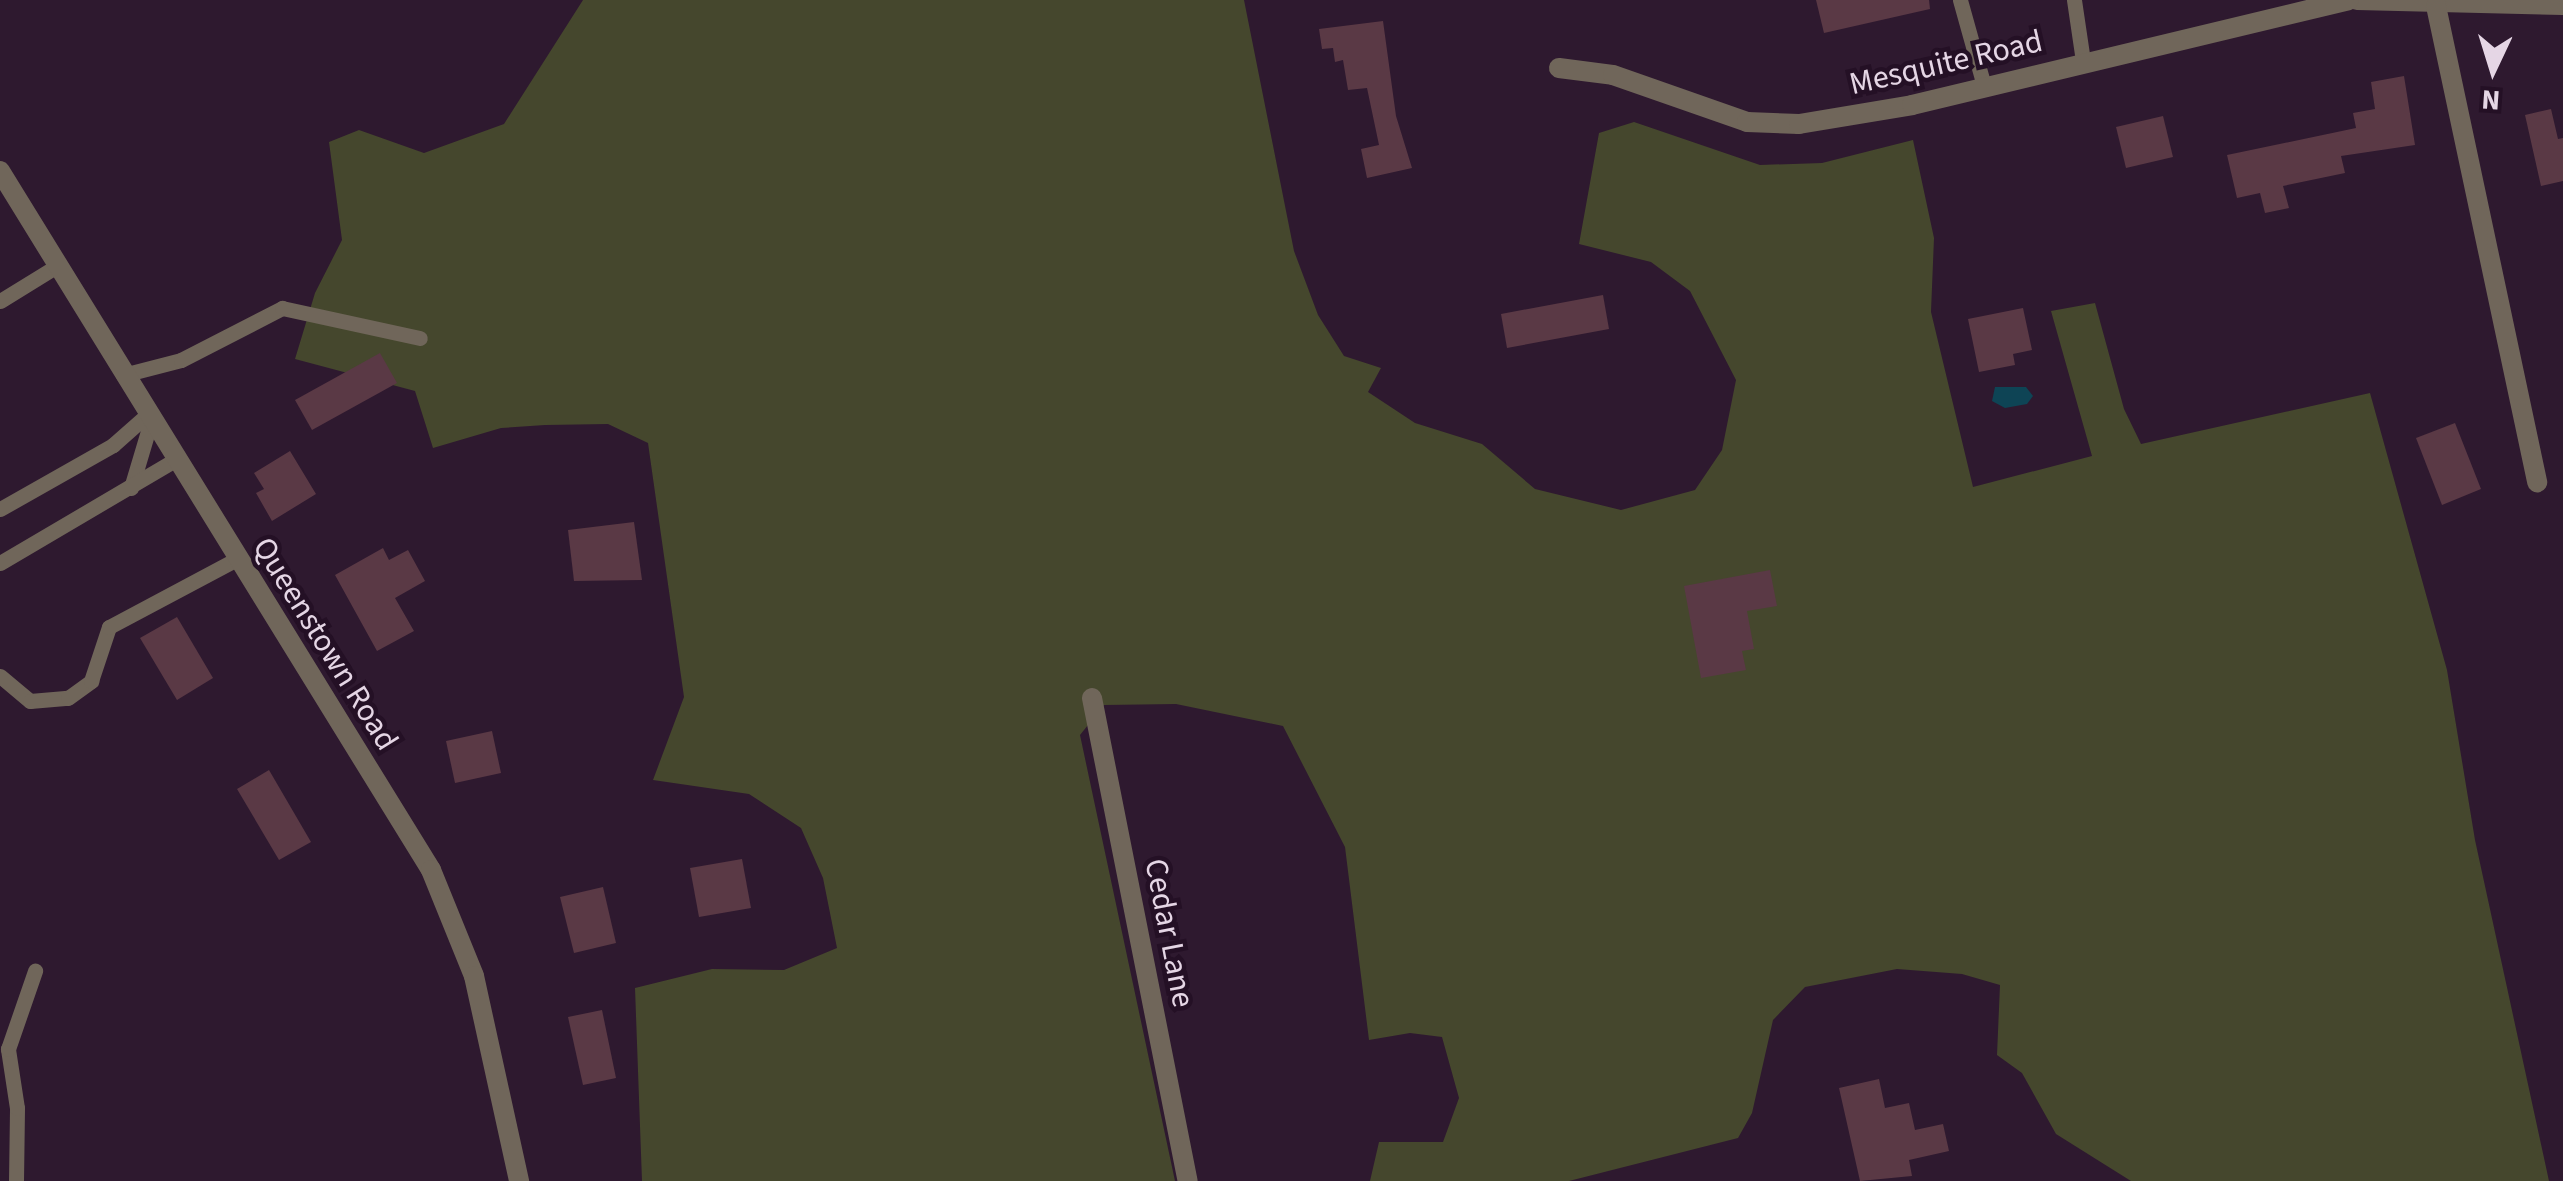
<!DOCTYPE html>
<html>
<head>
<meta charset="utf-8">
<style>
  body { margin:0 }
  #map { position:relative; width:2563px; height:1181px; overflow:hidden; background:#2e192f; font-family:"Source Sans 3",sans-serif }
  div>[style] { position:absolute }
  .green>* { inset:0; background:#45472d }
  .water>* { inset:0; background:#0e4455 }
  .building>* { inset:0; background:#5a3945 }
  .service>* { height:15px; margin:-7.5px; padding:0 7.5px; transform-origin:7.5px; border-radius:7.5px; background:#70665a }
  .minor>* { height:20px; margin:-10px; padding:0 10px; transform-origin:10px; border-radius:10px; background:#70665a }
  span { translate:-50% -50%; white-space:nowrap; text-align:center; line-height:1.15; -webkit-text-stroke:9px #241025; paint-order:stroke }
  .street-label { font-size:32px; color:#e5d6e5 }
  .north { position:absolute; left:2443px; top:20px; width:100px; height:100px; -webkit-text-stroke:8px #241025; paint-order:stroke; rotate:184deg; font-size:28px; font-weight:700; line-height:40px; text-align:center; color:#e5d6e5 }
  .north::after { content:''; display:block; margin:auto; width:35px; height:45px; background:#e5d6e5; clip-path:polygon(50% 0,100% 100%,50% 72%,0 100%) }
</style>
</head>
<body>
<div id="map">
  <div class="green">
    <i style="clip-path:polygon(583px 0,1244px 0,1294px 251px,1318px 315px,1344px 356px,1381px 368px,1368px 392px,1415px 423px,1482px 444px,1535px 489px,1621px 510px,1695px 490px,1722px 450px,1736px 380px,1690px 291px,1651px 262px,1579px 244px,1599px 133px,1634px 122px,1760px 165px,1822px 163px,1913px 140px,1934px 238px,1931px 312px,1973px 487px,2092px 456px,2051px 311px,2095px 303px,2124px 409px,2141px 444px,2370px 393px,2447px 670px,2475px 840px,2549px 1181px,2131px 1181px,2056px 1134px,2022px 1073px,1997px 1055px,2000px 985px,1962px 974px,1897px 969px,1805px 987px,1773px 1020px,1752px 1113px,1738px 1138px,1569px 1181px,1370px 1181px,1379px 1142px,1443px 1142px,1459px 1098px,1442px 1037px,1410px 1033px,1369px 1040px,1345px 847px,1283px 726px,1176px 704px,1104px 705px,1080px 735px,1175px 1181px,642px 1181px,635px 988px,712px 969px,784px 970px,837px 948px,823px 878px,801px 828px,749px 794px,653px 780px,684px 697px,648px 443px,608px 424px,545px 425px,501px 428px,433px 448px,415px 391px,295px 359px,315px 293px,342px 240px,329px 142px,359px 130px,424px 153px,504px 124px)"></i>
  </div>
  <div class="water">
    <i style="clip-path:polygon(1995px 387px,2026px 387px,2033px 396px,2027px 404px,2005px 408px,1992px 401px)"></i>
  </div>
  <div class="building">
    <i style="clip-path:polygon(1816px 0,1929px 0,1930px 9px,1824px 33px)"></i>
    <i style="clip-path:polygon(1383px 21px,1396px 116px,1412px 168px,1367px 178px,1361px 149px,1379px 145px,1367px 88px,1348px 90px,1343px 60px,1335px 62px,1333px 48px,1322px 49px,1319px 29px)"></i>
    <i style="clip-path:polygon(2404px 76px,2415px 145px,2341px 156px,2345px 173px,2283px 186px,2289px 208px,2265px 213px,2260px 193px,2237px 198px,2227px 155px,2356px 128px,2353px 113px,2375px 109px,2371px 82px)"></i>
    <i style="clip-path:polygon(2551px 109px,2558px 139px,2563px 138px,2563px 181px,2541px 186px,2525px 115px)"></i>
    <i style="clip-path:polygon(2163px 116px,2173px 157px,2126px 168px,2116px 127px)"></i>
    <i style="clip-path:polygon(1603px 295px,1609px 329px,1507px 348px,1501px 314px)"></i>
    <i style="clip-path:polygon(2023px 308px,2032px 350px,2013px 354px,2015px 365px,1979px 372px,1968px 319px)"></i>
    <i style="clip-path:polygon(380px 353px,397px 383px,312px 430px,295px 400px)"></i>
    <i style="clip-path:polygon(2455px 423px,2481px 489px,2442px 505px,2416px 438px)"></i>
    <i style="clip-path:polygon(290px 451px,316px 494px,272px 521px,256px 493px,264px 489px,254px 473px)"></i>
    <i style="clip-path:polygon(634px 522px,642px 580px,574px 581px,568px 530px)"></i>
    <i style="clip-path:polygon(383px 548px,389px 560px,408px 550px,425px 581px,395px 598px,414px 631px,377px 651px,335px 575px)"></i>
    <i style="clip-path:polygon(1770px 570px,1777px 606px,1747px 611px,1754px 649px,1742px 651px,1746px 670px,1701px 678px,1684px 586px)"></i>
    <i style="clip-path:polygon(177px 617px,213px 678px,177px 700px,140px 638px)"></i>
    <i style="clip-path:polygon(492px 731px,501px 773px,455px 783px,446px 741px)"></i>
    <i style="clip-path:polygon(269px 770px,311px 842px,279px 860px,237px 789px)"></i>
    <i style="clip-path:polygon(742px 859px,751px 908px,699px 917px,690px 868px)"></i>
    <i style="clip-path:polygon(603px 887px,616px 943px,574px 953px,560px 897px)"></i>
    <i style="clip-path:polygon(602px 1010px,616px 1078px,583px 1085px,568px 1017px)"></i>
    <i style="clip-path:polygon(1879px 1079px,1885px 1108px,1909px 1103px,1915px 1130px,1943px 1124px,1949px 1151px,1909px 1160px,1912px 1176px,1860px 1181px,1839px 1088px)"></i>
  </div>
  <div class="service">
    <i style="left:1960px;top:0;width:89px;rotate:74.4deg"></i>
    <i style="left:2074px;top:0;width:62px;rotate:81.6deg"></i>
    <i style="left:0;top:301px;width:67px;rotate:-31.6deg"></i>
    <i style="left:123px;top:375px;width:60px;rotate:-14.5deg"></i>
    <i style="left:181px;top:360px;width:114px;rotate:-27.2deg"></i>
    <i style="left:282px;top:308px;width:141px;rotate:12.3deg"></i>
    <i style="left:131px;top:488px;width:70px;rotate:-73.4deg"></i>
    <i style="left:0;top:509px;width:130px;rotate:-29.5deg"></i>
    <i style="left:113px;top:445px;width:45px;rotate:-41.4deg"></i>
    <i style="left:0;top:563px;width:203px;rotate:-30.5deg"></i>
    <i style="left:0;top:676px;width:39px;rotate:40deg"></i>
    <i style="left:30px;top:701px;width:38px;rotate:-5deg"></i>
    <i style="left:68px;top:698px;width:29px;rotate:-36deg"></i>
    <i style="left:91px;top:681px;width:57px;rotate:-71.6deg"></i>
    <i style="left:109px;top:627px;width:145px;rotate:-28deg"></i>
    <i style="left:16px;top:1181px;width:73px;rotate:-89.2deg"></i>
    <i style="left:17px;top:1108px;width:60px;rotate:-98.7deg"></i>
    <i style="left:8px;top:1049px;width:83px;rotate:-70.9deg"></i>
  </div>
  <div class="minor">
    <i style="left:2357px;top:0;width:206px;rotate:1.4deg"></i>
    <i style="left:2436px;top:6px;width:487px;rotate:78deg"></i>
    <i style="left:1559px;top:68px;width:54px;rotate:7.4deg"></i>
    <i style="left:1613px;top:75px;width:142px;rotate:19.3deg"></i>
    <i style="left:1747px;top:122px;width:52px;rotate:2.2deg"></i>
    <i style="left:1799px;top:124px;width:115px;rotate:-9.5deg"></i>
    <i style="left:1912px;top:105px;width:449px;rotate:-13.5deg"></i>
    <i style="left:0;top:171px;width:821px;rotate:58.34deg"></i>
    <i style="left:431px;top:870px;width:114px;rotate:67.9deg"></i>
    <i style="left:474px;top:976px;width:210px;rotate:77.6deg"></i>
    <i style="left:1092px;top:698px;width:492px;rotate:78.8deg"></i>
  </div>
  <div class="street-label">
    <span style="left:1946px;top:63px;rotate:-13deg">Mesquite Road</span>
    <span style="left:325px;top:644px;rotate:58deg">Queenstown Road</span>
    <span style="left:1169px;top:933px;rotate:79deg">Cedar Lane</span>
  </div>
  <div class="north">N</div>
</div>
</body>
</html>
